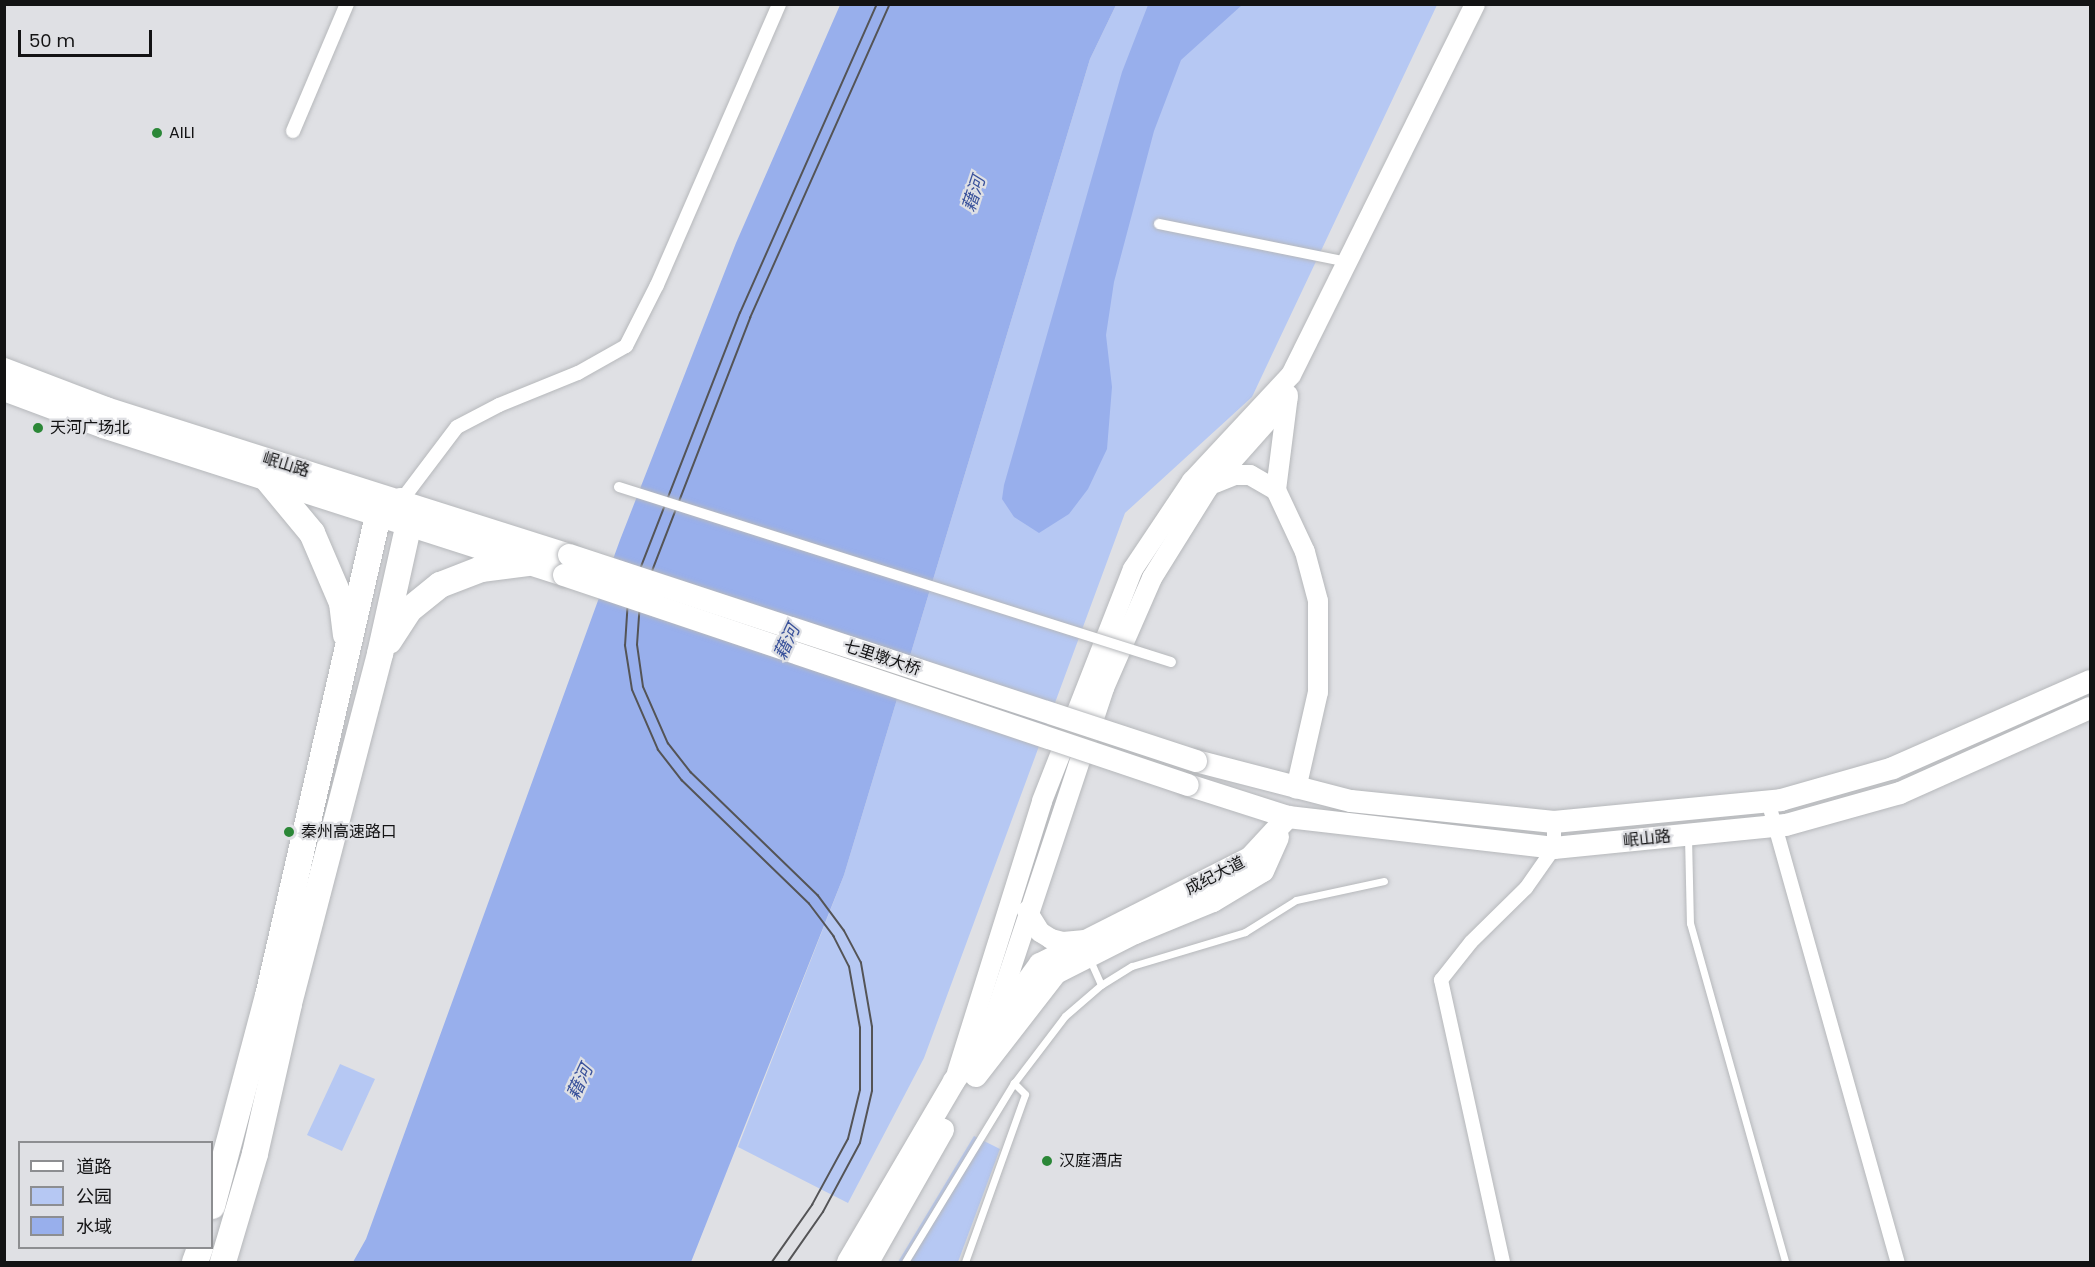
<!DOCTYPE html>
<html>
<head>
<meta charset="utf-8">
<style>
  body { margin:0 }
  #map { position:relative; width:2095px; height:1267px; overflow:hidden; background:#dfe0e4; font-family:Poppins,"Noto Sans SC",sans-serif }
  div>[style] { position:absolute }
  .green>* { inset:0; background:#b6c8f3 }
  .water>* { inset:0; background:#98afec }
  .roads { filter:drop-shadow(0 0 2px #b6b8bb) drop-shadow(0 0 2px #b6b8bb) }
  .service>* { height:7px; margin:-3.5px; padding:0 3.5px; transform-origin:3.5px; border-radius:3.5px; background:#fff }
  .pedestrian>* { height:10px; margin:-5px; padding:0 5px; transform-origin:5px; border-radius:5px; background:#fff }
  .minor>* { height:14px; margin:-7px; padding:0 7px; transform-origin:7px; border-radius:7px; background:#fff }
  .secondary>* { height:20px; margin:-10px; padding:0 10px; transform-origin:10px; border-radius:10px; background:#fff }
  .primary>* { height:22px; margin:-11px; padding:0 11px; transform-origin:11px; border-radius:11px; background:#fff }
  .motorway>* { height:26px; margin:-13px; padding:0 13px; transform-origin:13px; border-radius:13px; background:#fff }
  .tram>* { height:1.5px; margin:-0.75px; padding:0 0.75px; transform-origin:0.75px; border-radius:0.75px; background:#545456 }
  .bridges { filter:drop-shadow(0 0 2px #b6b8bb) drop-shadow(0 0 2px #b6b8bb) }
  .pedestrian-bridge>* { height:10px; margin:-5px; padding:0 5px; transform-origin:5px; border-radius:5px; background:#fff }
  .primary-bridge>* { height:22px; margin:-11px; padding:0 11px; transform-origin:11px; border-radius:11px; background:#fff }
  .dots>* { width:16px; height:16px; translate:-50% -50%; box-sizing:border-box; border:3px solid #dfe0e4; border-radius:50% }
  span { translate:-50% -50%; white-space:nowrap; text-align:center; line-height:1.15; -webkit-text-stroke:4.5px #dfe0e4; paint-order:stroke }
  .poi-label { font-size:16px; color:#131314 }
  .left { translate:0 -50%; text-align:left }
  .street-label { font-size:16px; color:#131314 }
  .water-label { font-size:18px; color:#3a529b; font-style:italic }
  .frame { position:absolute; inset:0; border:6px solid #131314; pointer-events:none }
  .legend { position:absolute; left:18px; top:1141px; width:195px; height:108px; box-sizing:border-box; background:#dfe0e4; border:2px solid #8d8e91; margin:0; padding:8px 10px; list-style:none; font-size:18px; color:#131314 }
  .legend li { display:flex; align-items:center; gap:12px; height:30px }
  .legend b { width:30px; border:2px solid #8d8e91 }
  .scale { position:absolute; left:18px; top:30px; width:134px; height:27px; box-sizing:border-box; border:3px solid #131314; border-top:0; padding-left:8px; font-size:18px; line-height:21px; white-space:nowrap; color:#131314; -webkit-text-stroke:4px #dfe0e4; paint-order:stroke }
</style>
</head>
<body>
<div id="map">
  <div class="green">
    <i style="clip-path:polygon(1116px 5px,1437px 5px,1252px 397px,1125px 513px,924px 1058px,848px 1203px,738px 1147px,844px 875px,1090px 59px)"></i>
    <i style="clip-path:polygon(340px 1064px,375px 1079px,342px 1151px,307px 1135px)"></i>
    <i style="clip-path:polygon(974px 1136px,1000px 1149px,958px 1262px,898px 1262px)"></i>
  </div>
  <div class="water">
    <i style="clip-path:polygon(840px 5px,1116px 5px,1090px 59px,844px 875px,691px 1262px,353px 1262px,366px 1239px,620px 540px,736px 243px)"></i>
    <i style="clip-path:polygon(1148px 5px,1242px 5px,1181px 60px,1154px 131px,1114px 282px,1106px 335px,1112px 387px,1107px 449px,1088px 489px,1069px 514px,1039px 533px,1014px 517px,1002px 499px,1004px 485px,1122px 72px)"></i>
  </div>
  <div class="roads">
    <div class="service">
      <i style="left:1688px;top:837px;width:86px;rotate:88.7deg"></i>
      <i style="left:1690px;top:923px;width:352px;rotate:74.3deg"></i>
      <i style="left:1090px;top:960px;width:27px;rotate:66deg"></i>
      <i style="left:905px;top:1262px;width:210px;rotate:-58.7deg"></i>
      <i style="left:1014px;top:1083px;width:84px;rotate:-52.7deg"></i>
      <i style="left:1065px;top:1016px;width:48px;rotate:-40.7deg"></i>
      <i style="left:1101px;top:985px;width:36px;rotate:-32deg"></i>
      <i style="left:1132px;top:966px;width:118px;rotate:-16.7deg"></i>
      <i style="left:1245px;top:932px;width:60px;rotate:-32.1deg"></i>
      <i style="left:1296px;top:900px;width:90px;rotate:-12.2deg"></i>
      <i style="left:965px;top:1262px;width:178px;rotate:-70.3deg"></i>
      <i style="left:1025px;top:1094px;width:16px;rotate:-135deg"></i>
    </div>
    <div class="pedestrian">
      <i style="left:1159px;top:224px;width:193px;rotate:11.4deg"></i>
    </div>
    <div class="minor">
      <i style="left:293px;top:131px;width:138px;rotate:-67deg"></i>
      <i style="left:401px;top:501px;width:93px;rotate:-52.9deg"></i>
      <i style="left:457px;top:427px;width:47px;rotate:-27.6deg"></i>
      <i style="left:499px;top:405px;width:85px;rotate:-22.1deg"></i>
      <i style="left:578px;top:373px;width:55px;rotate:-29.4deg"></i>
      <i style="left:626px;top:346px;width:68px;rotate:-63.1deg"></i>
      <i style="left:657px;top:285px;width:306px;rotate:-66.5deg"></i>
      <i style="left:1768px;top:801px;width:479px;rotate:74.3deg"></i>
      <i style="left:1503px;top:1262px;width:289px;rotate:-102.4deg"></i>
      <i style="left:1441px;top:980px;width:48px;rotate:-51.7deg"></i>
      <i style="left:1471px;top:942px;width:77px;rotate:-44.5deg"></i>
      <i style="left:1526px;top:888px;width:49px;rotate:-55deg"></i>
      <i style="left:1554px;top:848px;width:26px;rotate:-90deg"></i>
    </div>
    <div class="secondary">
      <i style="left:1215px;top:483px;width:22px;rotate:-22deg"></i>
      <i style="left:1235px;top:475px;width:15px"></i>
      <i style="left:1250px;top:475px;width:30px;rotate:30deg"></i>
      <i style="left:1276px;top:490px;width:68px;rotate:64.9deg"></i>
      <i style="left:1305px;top:552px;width:51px;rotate:75.1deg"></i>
      <i style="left:1318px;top:601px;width:91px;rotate:90deg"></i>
      <i style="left:1318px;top:692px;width:99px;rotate:102.8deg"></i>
      <i style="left:1276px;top:490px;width:96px;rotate:-82.8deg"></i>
      <i style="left:1027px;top:911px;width:25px;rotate:58deg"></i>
      <i style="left:1040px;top:932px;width:13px;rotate:32deg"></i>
      <i style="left:1051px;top:939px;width:12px;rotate:14deg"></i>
      <i style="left:1063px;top:942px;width:22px;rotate:-5deg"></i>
      <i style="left:992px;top:1025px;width:355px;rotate:-71.6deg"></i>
      <i style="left:1104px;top:688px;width:120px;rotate:-66.4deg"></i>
      <i style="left:1152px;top:578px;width:106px;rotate:-58.1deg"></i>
      <i style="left:1208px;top:488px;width:120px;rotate:-48.4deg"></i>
      <i style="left:957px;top:1073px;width:285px;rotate:-72.6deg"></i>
      <i style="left:1042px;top:801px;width:249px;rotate:-68.6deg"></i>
      <i style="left:1133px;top:569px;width:106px;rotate:-56.2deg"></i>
      <i style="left:1192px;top:481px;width:145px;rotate:-47deg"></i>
      <i style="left:1291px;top:375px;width:414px;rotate:-63.6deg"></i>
    </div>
    <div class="primary">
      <i style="left:4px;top:369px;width:109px;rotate:20.9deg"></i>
      <i style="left:106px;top:408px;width:486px;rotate:17.6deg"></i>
      <i style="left:4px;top:390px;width:106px;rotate:20.5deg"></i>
      <i style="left:103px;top:427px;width:484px;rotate:17.8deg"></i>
      <i style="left:1196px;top:761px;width:160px;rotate:14.5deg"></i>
      <i style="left:1351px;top:801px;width:204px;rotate:5.9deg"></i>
      <i style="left:1554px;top:822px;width:228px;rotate:-5.5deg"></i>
      <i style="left:1781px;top:800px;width:116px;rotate:-15.9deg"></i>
      <i style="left:1893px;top:768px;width:215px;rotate:-23.8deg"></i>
      <i style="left:1188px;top:785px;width:105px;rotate:17.7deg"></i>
      <i style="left:1288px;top:817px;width:268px;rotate:6.6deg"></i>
      <i style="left:1554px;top:848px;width:233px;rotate:-5.7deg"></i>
      <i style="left:1786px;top:825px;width:118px;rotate:-15.7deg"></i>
      <i style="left:1900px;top:793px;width:208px;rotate:-24.1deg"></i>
      <i style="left:976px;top:1076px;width:130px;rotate:-52.2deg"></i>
      <i style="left:1056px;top:973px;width:89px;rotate:-26.9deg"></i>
      <i style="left:1135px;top:933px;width:84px;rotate:-22.3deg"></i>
      <i style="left:1213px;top:901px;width:58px;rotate:-31deg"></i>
      <i style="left:1263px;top:871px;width:37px;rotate:-66deg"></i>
      <i style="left:848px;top:1262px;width:210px;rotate:-59.6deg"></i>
      <i style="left:954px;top:1081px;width:145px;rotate:-53.7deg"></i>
      <i style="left:1040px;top:964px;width:235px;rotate:-26.8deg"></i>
      <i style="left:1250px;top:858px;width:56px;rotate:-47.2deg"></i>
      <i style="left:868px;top:1262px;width:152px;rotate:-60.4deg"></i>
    </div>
    <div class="motorway">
      <i style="left:268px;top:480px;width:69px;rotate:50.3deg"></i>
      <i style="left:312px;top:533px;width:76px;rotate:66.8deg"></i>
      <i style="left:342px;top:603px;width:32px;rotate:83deg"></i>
      <i style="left:389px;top:641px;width:37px;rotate:-57deg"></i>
      <i style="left:409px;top:610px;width:40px;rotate:-39deg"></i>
      <i style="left:440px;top:585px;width:44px;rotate:-21.3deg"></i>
      <i style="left:481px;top:569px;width:47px;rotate:-7.3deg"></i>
      <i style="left:212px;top:1206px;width:217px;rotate:-75.1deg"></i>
      <i style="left:268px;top:996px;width:494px;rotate:-77.1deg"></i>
      <i style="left:378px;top:514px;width:26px;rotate:-29deg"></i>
      <i style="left:401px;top:501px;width:23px;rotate:70deg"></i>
      <i style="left:409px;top:523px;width:134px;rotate:102.5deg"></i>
      <i style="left:380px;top:654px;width:362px;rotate:104.6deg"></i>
      <i style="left:289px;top:1004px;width:154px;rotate:102.8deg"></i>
      <i style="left:255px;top:1154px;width:113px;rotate:106.5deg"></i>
      <i style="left:195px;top:1262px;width:15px;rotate:-70deg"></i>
    </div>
  </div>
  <div class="tram">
    <i style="left:772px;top:1262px;width:70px;rotate:-54.9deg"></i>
    <i style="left:812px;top:1205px;width:75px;rotate:-61.4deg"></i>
    <i style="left:848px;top:1139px;width:50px;rotate:-76.2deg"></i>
    <i style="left:860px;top:1090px;width:62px;rotate:-90deg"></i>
    <i style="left:860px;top:1028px;width:62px;rotate:-100.2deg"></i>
    <i style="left:849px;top:967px;width:34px;rotate:-117deg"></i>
    <i style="left:834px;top:937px;width:41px;rotate:-127.1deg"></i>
    <i style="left:809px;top:904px;width:177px;rotate:-135.9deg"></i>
    <i style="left:682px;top:781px;width:39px;rotate:-128deg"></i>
    <i style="left:658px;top:750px;width:65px;rotate:-113.4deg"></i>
    <i style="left:632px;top:690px;width:45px;rotate:-99deg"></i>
    <i style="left:625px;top:646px;width:46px;rotate:-86.3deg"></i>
    <i style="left:628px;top:600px;width:308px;rotate:-68.7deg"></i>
    <i style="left:740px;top:313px;width:338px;rotate:-66.1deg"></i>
    <i style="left:788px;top:1262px;width:61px;rotate:-55deg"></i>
    <i style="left:823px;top:1212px;width:78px;rotate:-61.8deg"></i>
    <i style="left:860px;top:1143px;width:53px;rotate:-77deg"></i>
    <i style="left:872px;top:1091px;width:64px;rotate:-90deg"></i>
    <i style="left:872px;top:1027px;width:65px;rotate:-99.8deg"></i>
    <i style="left:861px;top:963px;width:36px;rotate:-118deg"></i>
    <i style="left:844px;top:931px;width:44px;rotate:-126.6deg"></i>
    <i style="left:818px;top:896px;width:177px;rotate:-135.9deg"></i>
    <i style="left:691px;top:773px;width:37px;rotate:-128deg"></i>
    <i style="left:668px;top:744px;width:62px;rotate:-113.7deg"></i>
    <i style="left:643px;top:687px;width:42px;rotate:-98.1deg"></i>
    <i style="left:637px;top:645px;width:43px;rotate:-86deg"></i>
    <i style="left:640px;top:602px;width:305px;rotate:-68.8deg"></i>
    <i style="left:750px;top:318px;width:344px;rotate:-66deg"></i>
  </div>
  <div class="bridges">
    <div class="pedestrian-bridge">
      <i style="left:619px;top:487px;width:579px;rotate:17.59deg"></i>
    </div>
    <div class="primary-bridge">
      <i style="left:569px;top:555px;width:660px;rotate:18.19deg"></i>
      <i style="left:564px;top:575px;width:658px;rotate:18.6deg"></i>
    </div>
  </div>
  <div class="dots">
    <i style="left:157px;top:133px;background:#2b8737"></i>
    <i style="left:38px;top:428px;background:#2b8737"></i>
    <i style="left:289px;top:832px;background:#2b8737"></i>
    <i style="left:1047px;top:1161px;background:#2b8737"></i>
  </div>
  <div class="poi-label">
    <span class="left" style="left:169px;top:133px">AILI</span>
    <span class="left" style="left:50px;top:428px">天河广场北</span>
    <span class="left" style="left:301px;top:832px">秦州高速路口</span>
    <span class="left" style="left:1059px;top:1161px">汉庭酒店</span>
  </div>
  <div class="street-label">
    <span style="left:286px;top:465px;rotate:17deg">岷山路</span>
    <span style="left:882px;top:658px;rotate:18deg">七里墩大桥</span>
    <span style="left:1647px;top:839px;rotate:-6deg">岷山路</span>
    <span style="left:1215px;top:876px;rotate:-27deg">成纪大道</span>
  </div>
  <div class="water-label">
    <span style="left:974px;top:194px;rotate:-72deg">藉河</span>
    <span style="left:787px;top:642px;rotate:-65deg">藉河</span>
    <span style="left:580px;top:1082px;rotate:-65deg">藉河</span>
  </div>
  <div class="frame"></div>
  <ul class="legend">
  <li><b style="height:8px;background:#fff"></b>道路</li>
  <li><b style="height:16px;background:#b6c8f3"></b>公园</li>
  <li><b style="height:16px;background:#98afec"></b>水域</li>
  </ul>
  <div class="scale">50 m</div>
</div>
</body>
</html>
